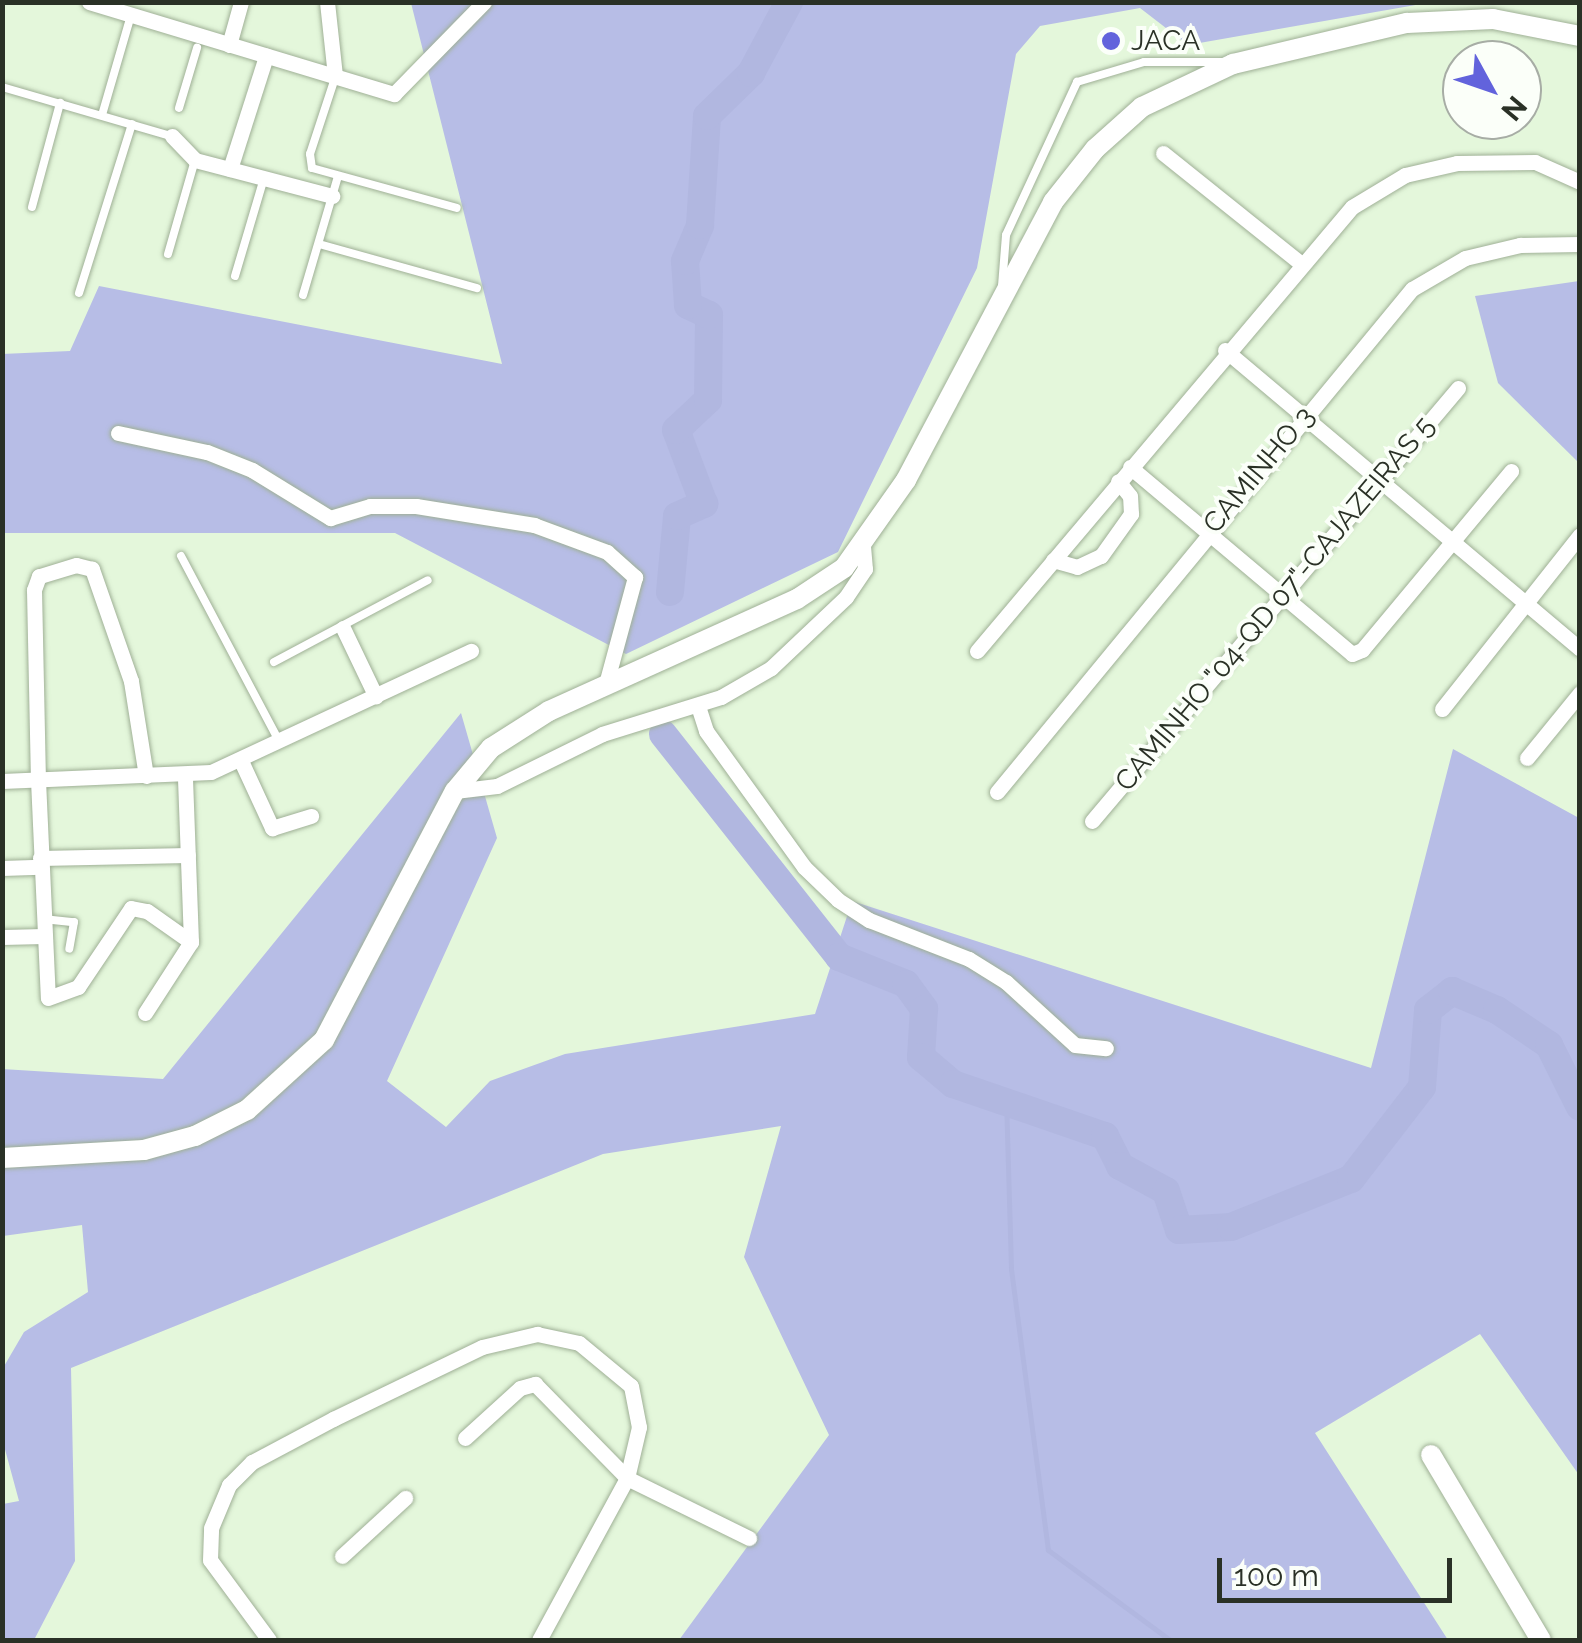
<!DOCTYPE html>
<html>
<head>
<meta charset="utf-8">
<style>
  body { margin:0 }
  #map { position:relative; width:1582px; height:1643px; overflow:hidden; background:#e4f7db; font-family:Raleway,sans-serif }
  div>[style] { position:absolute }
  .forest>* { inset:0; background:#b7bde6 }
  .stream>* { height:5px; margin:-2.5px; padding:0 2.5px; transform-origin:2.5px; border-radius:2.5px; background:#b1b7e0 }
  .river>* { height:28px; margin:-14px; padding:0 14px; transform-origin:14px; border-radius:14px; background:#b1b7e0 }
  .roads { filter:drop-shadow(0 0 2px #9fb096) drop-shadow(0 0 2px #9fb096) }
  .lane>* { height:8px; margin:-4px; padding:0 4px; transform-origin:4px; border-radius:4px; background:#fff }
  .street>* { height:15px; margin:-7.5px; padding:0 7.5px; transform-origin:7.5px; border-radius:7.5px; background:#fff }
  .secondary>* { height:20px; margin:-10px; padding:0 10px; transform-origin:10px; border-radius:10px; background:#fff }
  .dots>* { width:28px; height:28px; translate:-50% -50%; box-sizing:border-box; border:5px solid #fbfff9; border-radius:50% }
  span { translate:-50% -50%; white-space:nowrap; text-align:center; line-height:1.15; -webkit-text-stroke:8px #fbfff9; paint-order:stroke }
  .poi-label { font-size:28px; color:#2a3126 }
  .left { translate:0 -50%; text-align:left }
  .street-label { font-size:28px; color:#2a3126 }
  .frame { position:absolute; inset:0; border:5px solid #2a3126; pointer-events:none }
  .north { position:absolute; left:1442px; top:40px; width:100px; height:100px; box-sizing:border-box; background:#fbfff9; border:2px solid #a7ada5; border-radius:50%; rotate:130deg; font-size:28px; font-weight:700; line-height:40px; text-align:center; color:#2a3126 }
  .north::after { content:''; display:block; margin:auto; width:35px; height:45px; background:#6263dc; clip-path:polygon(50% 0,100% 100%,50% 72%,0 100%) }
  .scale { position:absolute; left:1217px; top:1558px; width:235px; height:45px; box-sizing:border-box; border:5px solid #2a3126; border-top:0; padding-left:12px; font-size:30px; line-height:35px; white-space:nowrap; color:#2a3126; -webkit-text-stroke:8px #fbfff9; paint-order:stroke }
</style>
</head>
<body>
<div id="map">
  <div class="forest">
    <i style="clip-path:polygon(411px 3px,1427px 3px,1188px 45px,1140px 8px,1040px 26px,1016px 54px,977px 268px,838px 552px,626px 654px,395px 533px,3px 533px,2px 354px,70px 351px,99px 286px,502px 364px)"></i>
    <i style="clip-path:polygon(1579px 281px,1580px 281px,1579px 463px,1498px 383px,1475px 296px)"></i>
    <i style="clip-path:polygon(461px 713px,497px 838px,387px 1081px,446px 1127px,490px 1081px,565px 1054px,815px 1014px,852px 901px,1371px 1068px,1453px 749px,1579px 818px,1579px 1475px,1480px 1334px,1315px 1433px,1448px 1640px,679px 1640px,829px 1435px,744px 1257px,781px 1126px,603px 1154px,71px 1368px,75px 1561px,34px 1640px,3px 1640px,3px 1504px,19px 1501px,3px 1442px,3px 1368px,24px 1332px,88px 1292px,82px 1225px,3px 1236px,2px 1069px,163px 1079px)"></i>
  </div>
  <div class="stream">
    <i style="left:1006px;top:1099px;width:170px;rotate:88.3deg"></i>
    <i style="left:1011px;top:1269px;width:283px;rotate:82.5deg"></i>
    <i style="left:1048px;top:1550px;width:152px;rotate:36.4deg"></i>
  </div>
  <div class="river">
    <i style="left:670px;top:592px;width:76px;rotate:-84.7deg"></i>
    <i style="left:677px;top:516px;width:30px;rotate:-24deg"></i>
    <i style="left:704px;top:504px;width:79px;rotate:-110.7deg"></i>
    <i style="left:676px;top:430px;width:44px;rotate:-43.2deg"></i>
    <i style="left:708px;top:400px;width:85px;rotate:-89.3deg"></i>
    <i style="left:709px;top:315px;width:23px;rotate:-155deg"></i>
    <i style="left:688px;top:305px;width:44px;rotate:-93.9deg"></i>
    <i style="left:685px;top:261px;width:39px;rotate:-67deg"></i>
    <i style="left:700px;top:225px;width:109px;rotate:-86.3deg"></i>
    <i style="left:707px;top:116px;width:62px;rotate:-44.3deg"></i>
    <i style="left:751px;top:73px;width:81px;rotate:-61.8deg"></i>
    <i style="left:663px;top:734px;width:284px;rotate:51.7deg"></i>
    <i style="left:839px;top:957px;width:72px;rotate:21.9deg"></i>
    <i style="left:906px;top:984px;width:31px;rotate:54deg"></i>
    <i style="left:924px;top:1009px;width:48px;rotate:93.6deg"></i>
    <i style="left:921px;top:1057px;width:42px;rotate:40.2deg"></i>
    <i style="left:953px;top:1084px;width:161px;rotate:18.9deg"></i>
    <i style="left:1105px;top:1136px;width:34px;rotate:63deg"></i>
    <i style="left:1120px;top:1166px;width:52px;rotate:28.5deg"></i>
    <i style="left:1166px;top:1191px;width:41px;rotate:71.6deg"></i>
    <i style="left:1179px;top:1230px;width:52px;rotate:-3.3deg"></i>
    <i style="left:1231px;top:1227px;width:129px;rotate:-21.8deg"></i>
    <i style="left:1351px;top:1179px;width:116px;rotate:-52.3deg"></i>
    <i style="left:1422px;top:1087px;width:77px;rotate:-85.5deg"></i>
    <i style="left:1428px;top:1010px;width:31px;rotate:-38deg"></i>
    <i style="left:1452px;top:991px;width:49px;rotate:22.9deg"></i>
    <i style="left:1497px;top:1010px;width:63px;rotate:33.9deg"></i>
    <i style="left:1549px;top:1045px;width:69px;rotate:63.4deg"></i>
  </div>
  <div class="roads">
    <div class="lane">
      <i style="left:335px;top:78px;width:80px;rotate:108.2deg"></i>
      <i style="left:310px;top:154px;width:14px;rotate:82deg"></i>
      <i style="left:312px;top:168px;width:150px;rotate:15.4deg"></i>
      <i style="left:2px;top:87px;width:176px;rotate:16.2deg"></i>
      <i style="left:179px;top:108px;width:63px;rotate:-73.3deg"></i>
      <i style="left:102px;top:115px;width:104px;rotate:-73.8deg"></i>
      <i style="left:32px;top:207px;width:108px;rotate:-74.9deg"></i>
      <i style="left:319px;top:244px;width:164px;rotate:15.6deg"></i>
      <i style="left:168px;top:254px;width:98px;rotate:-74deg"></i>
      <i style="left:235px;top:276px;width:102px;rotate:-73.5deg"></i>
      <i style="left:1002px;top:286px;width:51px;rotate:-85.5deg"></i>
      <i style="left:1006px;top:235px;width:169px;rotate:-65.1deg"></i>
      <i style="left:1077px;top:82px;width:70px;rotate:-16.6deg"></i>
      <i style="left:1144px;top:62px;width:79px"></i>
      <i style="left:79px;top:293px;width:177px;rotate:-72.6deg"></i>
      <i style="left:303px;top:295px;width:124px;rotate:-73.6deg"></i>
      <i style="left:181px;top:556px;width:209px;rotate:62.1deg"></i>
      <i style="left:274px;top:662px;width:174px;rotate:-28deg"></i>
      <i style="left:43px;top:919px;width:31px;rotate:6deg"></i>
      <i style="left:74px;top:922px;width:27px;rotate:100deg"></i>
    </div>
    <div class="street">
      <i style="left:89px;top:2px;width:319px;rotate:16.8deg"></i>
      <i style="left:394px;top:94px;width:129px;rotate:-45.6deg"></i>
      <i style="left:327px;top:2px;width:74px;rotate:83.8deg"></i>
      <i style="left:229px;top:45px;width:45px;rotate:-74.4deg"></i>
      <i style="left:172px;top:136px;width:33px;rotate:46deg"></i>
      <i style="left:195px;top:160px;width:142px;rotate:14.7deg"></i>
      <i style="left:1163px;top:153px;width:174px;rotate:38.7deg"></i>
      <i style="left:230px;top:169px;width:119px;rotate:-72.3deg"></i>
      <i style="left:1225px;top:350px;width:464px;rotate:40.1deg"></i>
      <i style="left:118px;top:433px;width:91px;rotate:12.1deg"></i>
      <i style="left:207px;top:452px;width:48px;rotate:21.8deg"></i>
      <i style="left:252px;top:470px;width:92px;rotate:31.6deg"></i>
      <i style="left:330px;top:518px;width:42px;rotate:-16.7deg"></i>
      <i style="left:370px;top:506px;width:46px"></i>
      <i style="left:416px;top:506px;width:120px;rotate:9.1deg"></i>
      <i style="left:534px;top:525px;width:78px;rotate:20.3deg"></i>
      <i style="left:607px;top:552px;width:38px;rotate:42deg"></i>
      <i style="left:635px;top:577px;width:111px;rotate:105.2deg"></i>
      <i style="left:1130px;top:467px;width:290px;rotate:40.1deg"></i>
      <i style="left:1352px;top:654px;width:11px;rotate:-22deg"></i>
      <i style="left:1362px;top:650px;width:233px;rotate:-50.2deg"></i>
      <i style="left:1053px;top:560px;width:25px;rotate:16deg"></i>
      <i style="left:1077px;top:567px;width:26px;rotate:-25deg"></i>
      <i style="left:1101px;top:556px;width:52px;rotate:-54.5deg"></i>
      <i style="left:1131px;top:514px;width:18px;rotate:-93deg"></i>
      <i style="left:1130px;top:496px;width:19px;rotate:-129deg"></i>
      <i style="left:343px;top:628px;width:76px;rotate:64.4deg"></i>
      <i style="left:977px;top:651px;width:581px;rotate:-49.82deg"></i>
      <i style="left:1352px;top:207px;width:62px;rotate:-31.1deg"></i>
      <i style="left:1405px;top:175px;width:53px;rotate:-13deg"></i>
      <i style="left:1457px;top:163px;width:78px;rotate:-0.7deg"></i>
      <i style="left:1535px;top:162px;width:49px;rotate:24deg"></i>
      <i style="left:698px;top:706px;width:26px;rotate:72deg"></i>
      <i style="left:706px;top:731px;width:168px;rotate:54.2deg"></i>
      <i style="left:804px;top:867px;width:47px;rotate:44.1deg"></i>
      <i style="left:838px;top:900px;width:37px;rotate:33deg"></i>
      <i style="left:869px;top:920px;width:107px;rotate:21.3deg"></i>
      <i style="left:969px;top:959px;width:44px;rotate:31.9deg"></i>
      <i style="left:1006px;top:982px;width:93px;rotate:42.4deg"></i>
      <i style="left:1075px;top:1045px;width:31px;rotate:6deg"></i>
      <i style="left:1442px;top:709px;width:222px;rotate:-51.6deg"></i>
      <i style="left:1527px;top:758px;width:84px;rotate:-50.8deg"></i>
      <i style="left:242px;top:763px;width:72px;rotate:65.2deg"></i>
      <i style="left:272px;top:828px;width:41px;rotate:-17.1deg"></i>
      <i style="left:146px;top:776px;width:96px;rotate:-99deg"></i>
      <i style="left:131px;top:681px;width:119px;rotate:-109.2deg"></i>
      <i style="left:92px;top:569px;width:16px;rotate:-166deg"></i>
      <i style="left:76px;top:565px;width:39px;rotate:163deg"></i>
      <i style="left:39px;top:576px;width:15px;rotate:110deg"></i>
      <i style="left:34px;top:590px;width:190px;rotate:88.8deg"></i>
      <i style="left:38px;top:780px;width:218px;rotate:87.4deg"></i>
      <i style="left:48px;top:998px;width:32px;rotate:-20deg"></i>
      <i style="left:78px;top:987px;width:95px;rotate:-56.1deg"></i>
      <i style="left:131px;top:908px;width:16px;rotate:11deg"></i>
      <i style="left:147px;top:911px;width:54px;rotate:35.2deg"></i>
      <i style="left:191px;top:942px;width:165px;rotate:-92.1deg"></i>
      <i style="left:2px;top:781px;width:209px;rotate:-2.5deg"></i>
      <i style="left:211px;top:772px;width:287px;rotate:-25deg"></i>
      <i style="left:455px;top:791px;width:42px;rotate:-6.8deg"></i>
      <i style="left:497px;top:786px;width:117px;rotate:-26.3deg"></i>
      <i style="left:602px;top:734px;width:125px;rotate:-17.3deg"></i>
      <i style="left:721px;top:697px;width:58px;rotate:-30.1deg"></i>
      <i style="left:771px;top:668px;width:103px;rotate:-43.4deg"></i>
      <i style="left:846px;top:597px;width:34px;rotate:-56deg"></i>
      <i style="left:865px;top:569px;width:22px;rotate:-95deg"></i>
      <i style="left:997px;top:792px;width:652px;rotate:-50.48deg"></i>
      <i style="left:1412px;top:289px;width:61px;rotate:-30.3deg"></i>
      <i style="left:1465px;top:258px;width:57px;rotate:-13.3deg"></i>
      <i style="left:1520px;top:245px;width:60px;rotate:-1deg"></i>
      <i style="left:1092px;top:821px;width:567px;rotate:-49.79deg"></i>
      <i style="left:40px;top:858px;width:148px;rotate:-1.2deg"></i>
      <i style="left:2px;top:868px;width:38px;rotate:-2deg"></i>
      <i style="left:2px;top:937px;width:42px;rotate:-1.4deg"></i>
      <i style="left:145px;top:1013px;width:85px;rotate:-57.1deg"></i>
      <i style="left:465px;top:1438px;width:74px;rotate:-42.3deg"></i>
      <i style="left:520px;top:1388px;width:16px;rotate:-15deg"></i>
      <i style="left:535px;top:1384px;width:132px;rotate:45.6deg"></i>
      <i style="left:627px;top:1478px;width:136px;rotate:26.2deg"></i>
      <i style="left:342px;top:1556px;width:86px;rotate:-42.6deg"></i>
      <i style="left:269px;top:1640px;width:99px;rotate:-126.4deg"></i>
      <i style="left:210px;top:1560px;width:32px;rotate:-88deg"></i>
      <i style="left:211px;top:1528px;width:47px;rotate:-67.3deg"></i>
      <i style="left:229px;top:1485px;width:33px;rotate:-45deg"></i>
      <i style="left:252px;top:1462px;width:92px;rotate:-28deg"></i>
      <i style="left:333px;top:1419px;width:165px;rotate:-25.8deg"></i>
      <i style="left:482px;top:1347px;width:57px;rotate:-13.3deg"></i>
      <i style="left:537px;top:1334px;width:43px;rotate:12.1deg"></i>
      <i style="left:579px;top:1343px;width:67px;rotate:39.6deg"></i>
      <i style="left:631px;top:1386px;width:42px;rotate:79deg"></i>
      <i style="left:639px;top:1427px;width:52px;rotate:103.2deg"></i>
      <i style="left:627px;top:1478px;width:184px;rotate:118.5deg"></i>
    </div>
    <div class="secondary">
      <i style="left:2px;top:1158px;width:142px;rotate:-3.2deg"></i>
      <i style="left:144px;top:1150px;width:53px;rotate:-15.4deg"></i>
      <i style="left:195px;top:1136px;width:58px;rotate:-26.6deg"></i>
      <i style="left:247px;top:1110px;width:104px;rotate:-42.3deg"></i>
      <i style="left:324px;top:1040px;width:281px;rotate:-62.3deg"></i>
      <i style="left:455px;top:791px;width:56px;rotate:-50.1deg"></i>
      <i style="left:491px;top:748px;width:69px;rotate:-32.5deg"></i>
      <i style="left:549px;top:711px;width:272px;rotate:-24.3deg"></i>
      <i style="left:797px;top:599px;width:56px;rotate:-33.4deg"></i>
      <i style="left:844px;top:568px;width:108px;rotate:-54.8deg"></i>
      <i style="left:906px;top:480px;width:314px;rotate:-62.1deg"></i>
      <i style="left:1053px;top:202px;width:68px;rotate:-51.6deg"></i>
      <i style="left:1095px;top:149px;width:63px;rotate:-41.8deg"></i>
      <i style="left:1142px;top:107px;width:101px;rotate:-25.3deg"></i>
      <i style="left:1233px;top:64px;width:179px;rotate:-13.3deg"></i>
      <i style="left:1407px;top:23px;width:86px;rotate:-2.7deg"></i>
      <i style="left:1493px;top:19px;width:89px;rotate:11.1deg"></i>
      <i style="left:1431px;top:1455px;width:215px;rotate:59.3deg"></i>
    </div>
  </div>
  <div class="dots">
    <i style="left:1111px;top:41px;background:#6263dc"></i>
  </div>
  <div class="poi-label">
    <span class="left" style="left:1131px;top:41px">JACA</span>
  </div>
  <div class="street-label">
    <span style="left:1259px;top:470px;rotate:-50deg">CAMINHO 3</span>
    <span style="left:1275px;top:604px;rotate:-50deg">CAMINHO "04-QD 07"-CAJAZEIRAS 5</span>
  </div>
  <div class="frame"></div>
  <div class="north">N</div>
  <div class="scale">100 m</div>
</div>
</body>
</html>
